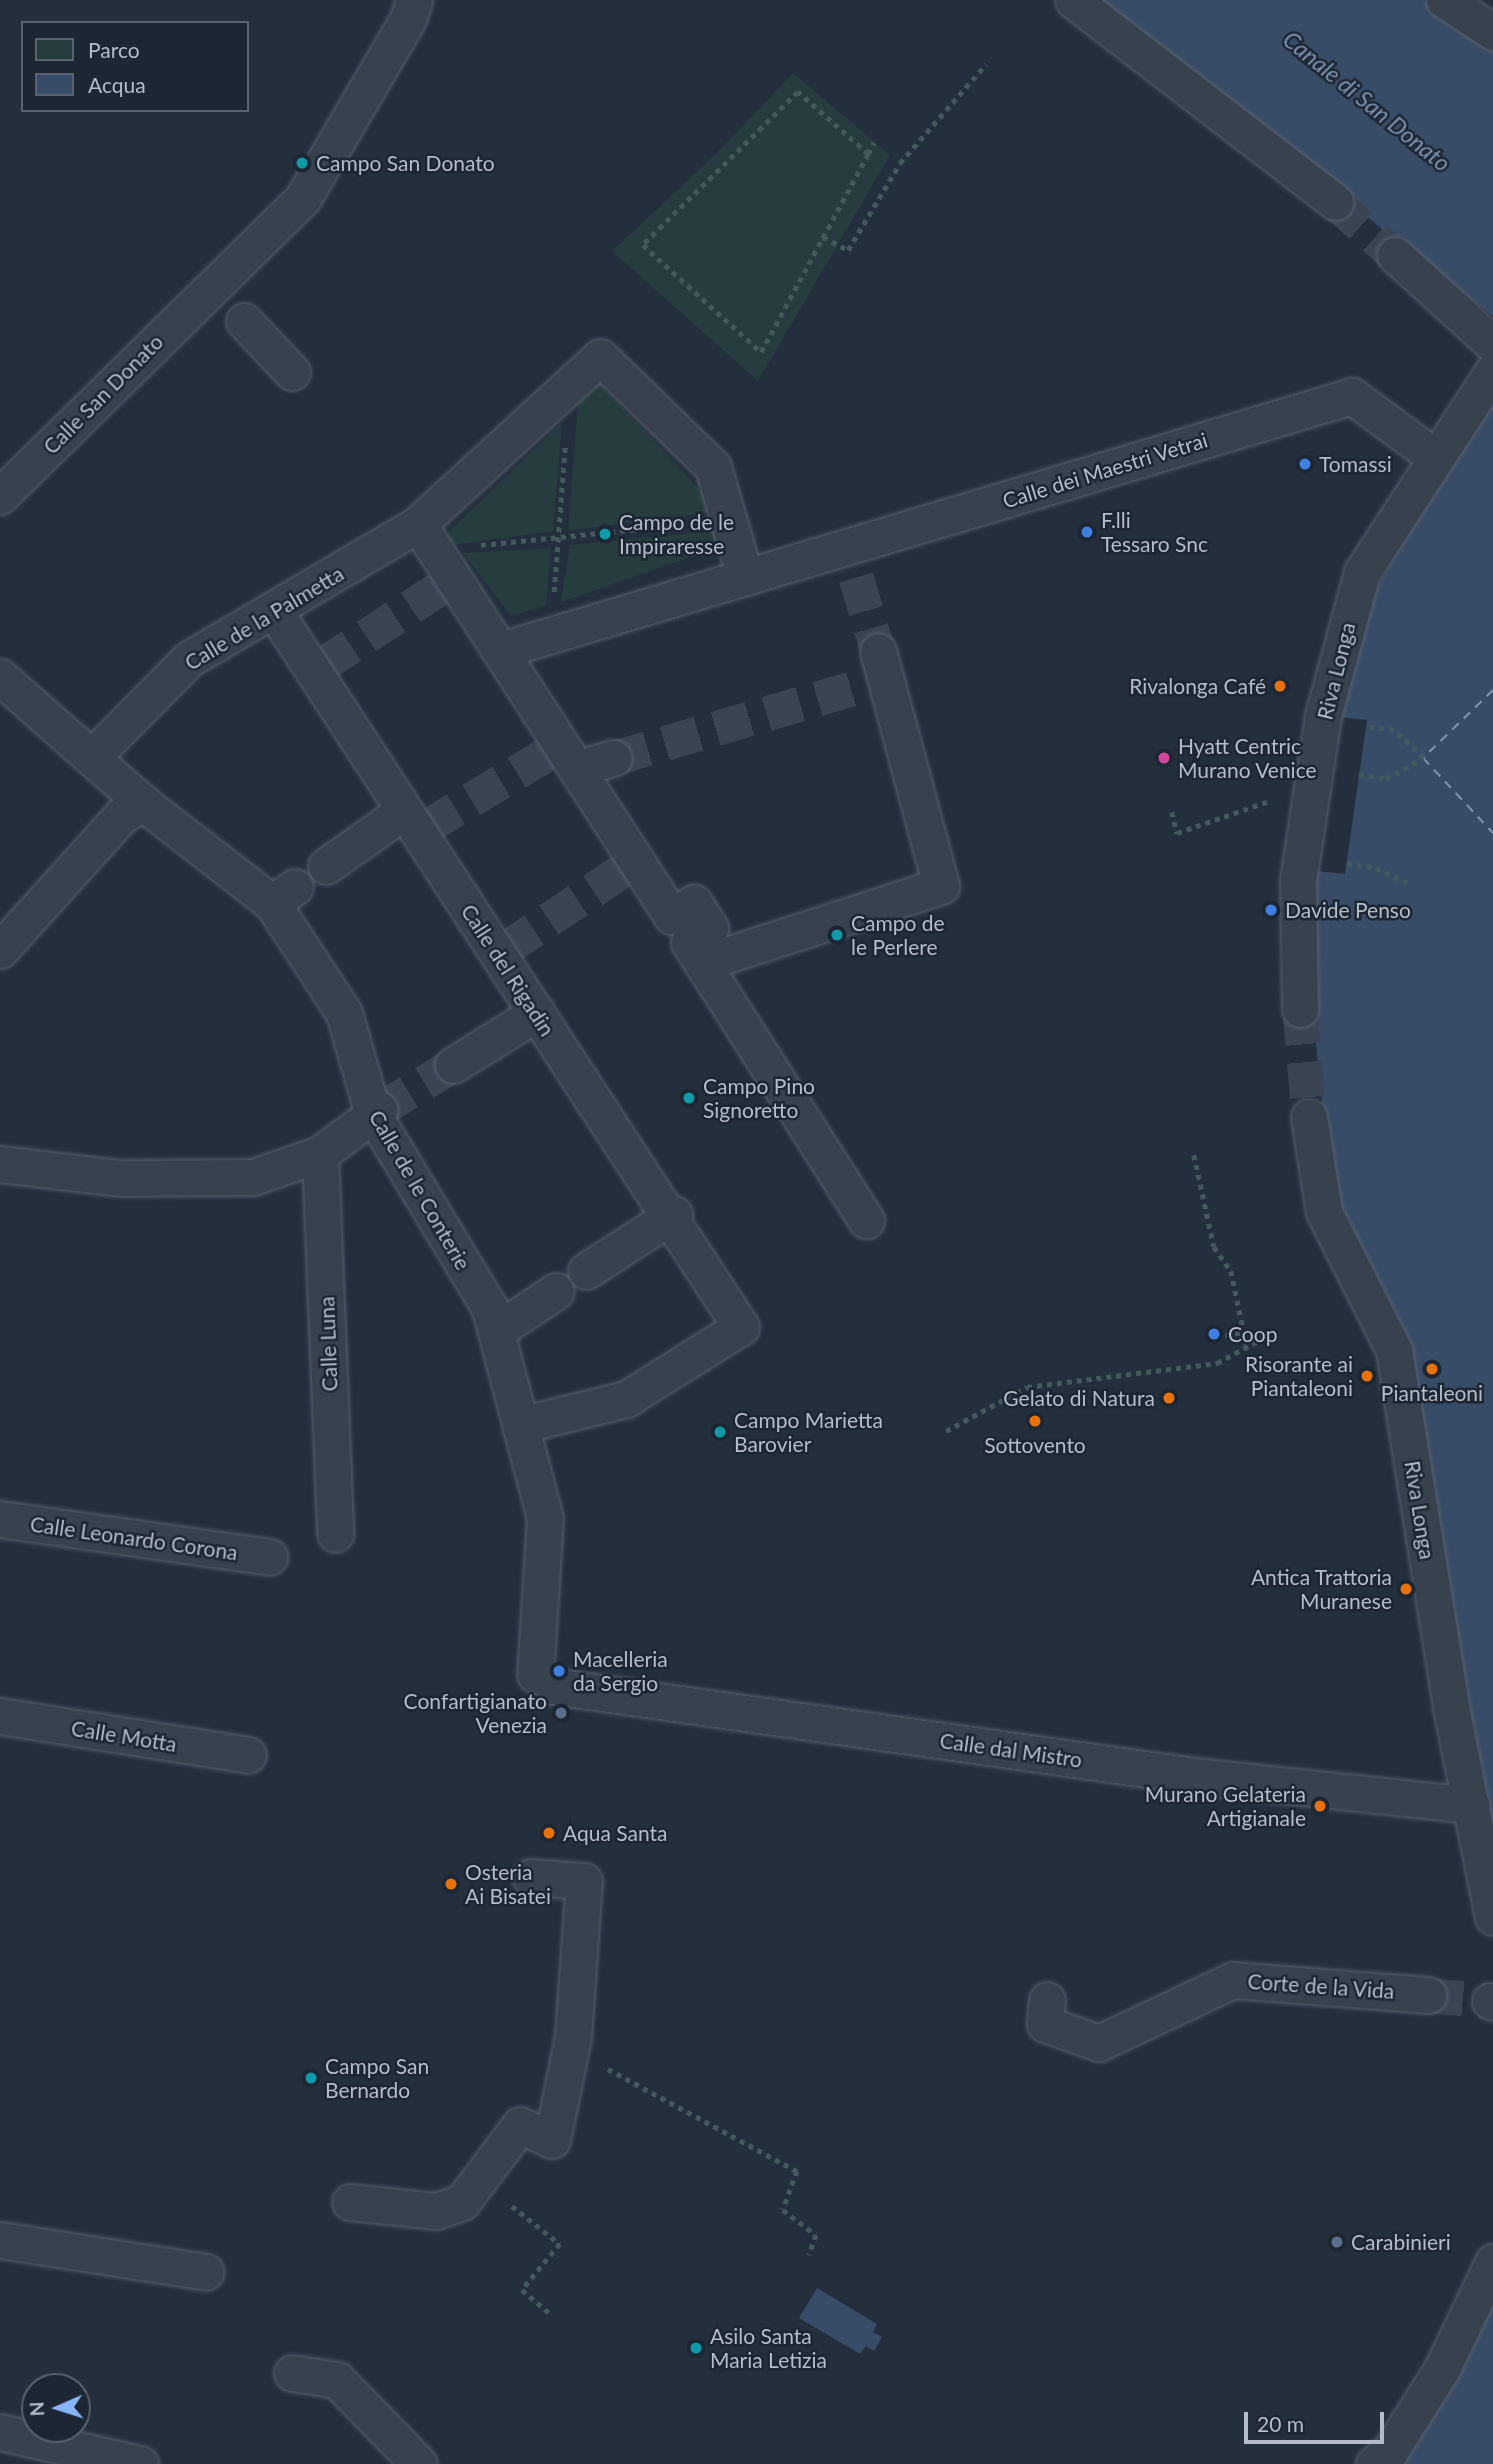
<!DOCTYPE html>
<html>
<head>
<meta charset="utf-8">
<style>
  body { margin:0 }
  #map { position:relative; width:1493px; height:2464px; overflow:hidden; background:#242f3e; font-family:Lato,sans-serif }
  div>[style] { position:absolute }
  .green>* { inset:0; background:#263c3f }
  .water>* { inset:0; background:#394c67 }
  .ferry>* { height:2px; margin-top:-1px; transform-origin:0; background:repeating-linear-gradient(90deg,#7c92b1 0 9px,transparent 0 16px) }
  .pedestrian-tunnel>* { height:35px; margin-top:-17.5px; transform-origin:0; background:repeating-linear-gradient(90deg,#3a4453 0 35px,transparent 0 53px) }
  .path>* { height:4.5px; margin-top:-2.25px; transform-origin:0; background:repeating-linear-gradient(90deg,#44595c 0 5px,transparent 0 10px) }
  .roads { filter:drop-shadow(0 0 2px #565f6c) drop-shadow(0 0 2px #565f6c) }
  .pedestrian>* { height:35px; margin:-17.5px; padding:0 17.5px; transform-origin:17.5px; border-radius:17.5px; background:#38414e }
  .dots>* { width:19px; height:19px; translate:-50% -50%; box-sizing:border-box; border:4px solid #1d2633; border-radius:50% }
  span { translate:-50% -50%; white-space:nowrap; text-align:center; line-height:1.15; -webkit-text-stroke:5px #1d2633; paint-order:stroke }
  .poi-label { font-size:21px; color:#b4bcc9 }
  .left { translate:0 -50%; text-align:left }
  .right { translate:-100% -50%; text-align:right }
  .street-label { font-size:21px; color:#b4bcc9 }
  .water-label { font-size:23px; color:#7c92b1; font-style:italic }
  .legend { position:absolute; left:21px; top:21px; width:228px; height:91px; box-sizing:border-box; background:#1d2633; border:2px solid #59626f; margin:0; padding:9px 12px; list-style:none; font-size:21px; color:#b4bcc9 }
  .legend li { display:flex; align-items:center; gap:14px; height:35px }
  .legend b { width:35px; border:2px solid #59626f }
  .north { position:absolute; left:21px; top:2373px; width:70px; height:70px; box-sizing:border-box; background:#1d2633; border:2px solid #59626f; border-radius:50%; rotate:267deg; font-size:19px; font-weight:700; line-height:28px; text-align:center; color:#b4bcc9 }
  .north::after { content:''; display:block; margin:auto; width:24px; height:32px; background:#8ab4f8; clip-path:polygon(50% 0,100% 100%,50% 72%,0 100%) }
  .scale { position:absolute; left:1244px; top:2412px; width:140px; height:32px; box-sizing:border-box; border:4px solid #b4bcc9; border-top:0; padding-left:9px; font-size:21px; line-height:24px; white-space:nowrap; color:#b4bcc9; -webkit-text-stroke:5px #1d2633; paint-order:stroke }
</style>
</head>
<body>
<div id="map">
  <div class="green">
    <i style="clip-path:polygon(793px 73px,890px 155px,758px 381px,612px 251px,717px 153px)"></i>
    <i style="clip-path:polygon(597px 380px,720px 511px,568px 531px,578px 402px)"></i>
    <i style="clip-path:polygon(562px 422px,553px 531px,453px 545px,443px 537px)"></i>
    <i style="clip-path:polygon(725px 530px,726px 545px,561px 602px,570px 545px)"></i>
    <i style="clip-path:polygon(551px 548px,546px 605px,511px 616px,463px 553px)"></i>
  </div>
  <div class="water">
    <i style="clip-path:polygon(1091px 0,1423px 0,1493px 43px,1493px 316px)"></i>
    <i style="clip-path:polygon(1493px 404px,1493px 1853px,1445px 1610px,1330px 1179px,1308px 966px,1317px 871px,1345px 874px,1367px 720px,1337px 717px,1362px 616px,1426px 497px)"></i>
    <i style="clip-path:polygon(817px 2288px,877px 2324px,873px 2332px,882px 2337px,874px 2351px,866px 2346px,860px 2354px,799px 2318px)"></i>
    <i style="clip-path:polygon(1493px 2303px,1493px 2464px,1393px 2464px,1468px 2347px)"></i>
  </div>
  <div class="ferry">
    <i style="left:1493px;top:690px;width:98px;rotate:135.8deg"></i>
    <i style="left:1423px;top:758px;width:103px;rotate:47deg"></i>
  </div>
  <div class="pedestrian-tunnel">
    <i style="left:1335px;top:202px;width:80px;rotate:41.5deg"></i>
    <i style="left:856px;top:577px;width:77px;rotate:73.4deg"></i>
    <i style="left:322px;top:665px;width:148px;rotate:-33.2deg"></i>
    <i style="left:614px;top:758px;width:268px;rotate:-16.3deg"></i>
    <i style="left:426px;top:827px;width:149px;rotate:-31.2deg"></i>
    <i style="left:505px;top:949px;width:147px;rotate:-33.9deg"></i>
    <i style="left:1300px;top:1009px;width:108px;rotate:85.2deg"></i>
    <i style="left:379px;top:1110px;width:87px;rotate:-31.3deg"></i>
    <i style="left:1428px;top:1995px;width:62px;rotate:5.5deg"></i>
  </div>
  <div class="path">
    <i style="left:868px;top:154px;width:94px;rotate:-138.5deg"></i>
    <i style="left:798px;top:92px;width:218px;rotate:135.4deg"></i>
    <i style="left:643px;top:245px;width:159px;rotate:42.2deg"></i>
    <i style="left:761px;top:352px;width:225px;rotate:-61.6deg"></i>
    <i style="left:868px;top:154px;width:13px;rotate:-63deg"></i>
    <i style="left:823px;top:237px;width:28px;rotate:27deg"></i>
    <i style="left:848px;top:250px;width:101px;rotate:-59.1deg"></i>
    <i style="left:900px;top:163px;width:131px;rotate:-49deg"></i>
    <i style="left:481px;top:545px;width:208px;rotate:-5.8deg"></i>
    <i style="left:554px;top:592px;width:145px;rotate:-85.7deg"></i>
    <i style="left:1359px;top:774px;width:27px;rotate:10deg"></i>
    <i style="left:1386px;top:779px;width:43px;rotate:-29.6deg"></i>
    <i style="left:1423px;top:758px;width:40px;rotate:-136deg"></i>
    <i style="left:1394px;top:730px;width:28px;rotate:-174deg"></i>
    <i style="left:1172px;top:812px;width:22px;rotate:77deg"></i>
    <i style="left:1177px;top:833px;width:97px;rotate:-19.2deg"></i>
    <i style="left:1347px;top:863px;width:29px;rotate:10deg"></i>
    <i style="left:1376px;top:868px;width:35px;rotate:25deg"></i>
    <i style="left:1194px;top:1155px;width:94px;rotate:77.7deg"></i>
    <i style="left:1214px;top:1247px;width:29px;rotate:55deg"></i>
    <i style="left:1231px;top:1271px;width:78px;rotate:78.1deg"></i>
    <i style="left:1225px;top:1335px;width:19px;rotate:-9deg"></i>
    <i style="left:946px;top:1431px;width:92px;rotate:-28.5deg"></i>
    <i style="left:1027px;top:1387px;width:192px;rotate:-7.2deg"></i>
    <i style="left:1217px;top:1363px;width:55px;rotate:-28.4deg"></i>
    <i style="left:608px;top:2069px;width:215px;rotate:28.4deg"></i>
    <i style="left:797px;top:2171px;width:41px;rotate:109.7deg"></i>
    <i style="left:783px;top:2210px;width:41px;rotate:37.1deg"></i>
    <i style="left:816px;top:2235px;width:21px;rotate:109deg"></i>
    <i style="left:512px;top:2206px;width:61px;rotate:38.4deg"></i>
    <i style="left:560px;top:2244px;width:60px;rotate:129.6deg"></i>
    <i style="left:522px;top:2290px;width:35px;rotate:40deg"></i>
  </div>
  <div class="roads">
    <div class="pedestrian">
      <i style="left:1073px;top:0;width:331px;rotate:37.6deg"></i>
      <i style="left:1444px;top:0;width:59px;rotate:33.1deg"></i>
      <i style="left:1395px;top:255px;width:132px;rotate:42.2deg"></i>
      <i style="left:244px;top:321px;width:70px;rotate:46.7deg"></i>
      <i style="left:0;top:496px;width:425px;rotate:-44.5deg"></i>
      <i style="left:303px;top:198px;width:208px;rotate:-59.6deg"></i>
      <i style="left:408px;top:19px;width:20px;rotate:-72deg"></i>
      <i style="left:418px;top:524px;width:467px;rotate:57.1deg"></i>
      <i style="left:672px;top:916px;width:26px;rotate:-31deg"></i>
      <i style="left:694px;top:903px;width:30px;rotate:57deg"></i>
      <i style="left:710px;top:928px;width:25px;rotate:146deg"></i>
      <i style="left:689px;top:942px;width:330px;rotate:57.5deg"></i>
      <i style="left:275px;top:612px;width:853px;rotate:56.91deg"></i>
      <i style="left:741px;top:1327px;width:136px;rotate:147.9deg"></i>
      <i style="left:626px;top:1399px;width:109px;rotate:166.2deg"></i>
      <i style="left:501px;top:650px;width:888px;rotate:-16.62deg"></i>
      <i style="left:1352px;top:396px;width:104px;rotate:36.4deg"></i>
      <i style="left:0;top:677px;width:191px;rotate:41.4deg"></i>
      <i style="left:143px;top:803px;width:163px;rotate:37.8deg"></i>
      <i style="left:272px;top:903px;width:131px;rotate:56.8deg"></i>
      <i style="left:344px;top:1013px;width:105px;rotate:74deg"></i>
      <i style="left:373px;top:1114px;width:227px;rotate:59deg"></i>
      <i style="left:490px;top:1309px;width:216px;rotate:75.3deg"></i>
      <i style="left:545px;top:1518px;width:157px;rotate:93.6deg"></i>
      <i style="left:92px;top:757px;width:138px;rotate:-45.3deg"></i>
      <i style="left:189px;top:659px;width:266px;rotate:-30.5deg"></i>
      <i style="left:418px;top:524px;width:247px;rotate:-42.5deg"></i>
      <i style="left:600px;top:357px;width:158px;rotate:44.2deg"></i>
      <i style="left:713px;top:467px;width:115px;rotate:73.8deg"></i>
      <i style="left:578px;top:768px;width:37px;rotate:-16deg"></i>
      <i style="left:326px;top:866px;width:95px;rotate:-35.2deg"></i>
      <i style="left:272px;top:903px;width:28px;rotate:-35deg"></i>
      <i style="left:0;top:950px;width:181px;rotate:-47.9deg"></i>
      <i style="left:121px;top:816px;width:26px;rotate:-31deg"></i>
      <i style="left:702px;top:963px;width:251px;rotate:-17.9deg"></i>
      <i style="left:941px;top:886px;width:243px;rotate:-105deg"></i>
      <i style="left:1300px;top:1009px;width:129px;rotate:-90.9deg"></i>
      <i style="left:1298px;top:880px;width:166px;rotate:-81.3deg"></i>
      <i style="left:1323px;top:716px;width:149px;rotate:-74.8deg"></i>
      <i style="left:1362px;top:572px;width:240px;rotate:-56.9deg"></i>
      <i style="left:453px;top:1065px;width:99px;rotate:-31.8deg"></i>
      <i style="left:1309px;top:1117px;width:96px;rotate:81deg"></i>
      <i style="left:1324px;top:1212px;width:155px;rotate:63.1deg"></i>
      <i style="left:1394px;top:1350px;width:362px;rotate:80.9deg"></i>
      <i style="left:1451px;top:1707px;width:214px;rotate:78.7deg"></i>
      <i style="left:320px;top:1154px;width:380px;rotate:87.7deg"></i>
      <i style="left:0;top:1164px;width:122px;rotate:6.6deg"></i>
      <i style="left:121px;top:1178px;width:132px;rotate:-0.4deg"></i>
      <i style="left:253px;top:1177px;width:71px;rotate:-18.9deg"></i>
      <i style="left:320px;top:1154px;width:74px;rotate:-36.7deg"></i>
      <i style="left:586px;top:1271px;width:105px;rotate:-32.9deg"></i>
      <i style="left:496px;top:1331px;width:72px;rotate:-33.7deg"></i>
      <i style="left:0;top:1519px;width:272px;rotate:8deg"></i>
      <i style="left:552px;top:1686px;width:649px;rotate:7.97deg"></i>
      <i style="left:1195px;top:1776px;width:278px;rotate:6deg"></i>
      <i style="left:0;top:1716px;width:251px;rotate:8.9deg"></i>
      <i style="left:1047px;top:2000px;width:24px;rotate:95deg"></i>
      <i style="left:1045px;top:2024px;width:57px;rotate:19.4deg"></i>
      <i style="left:1099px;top:2043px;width:148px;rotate:-25.2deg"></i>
      <i style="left:1233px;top:1980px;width:196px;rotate:4.4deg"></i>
      <i style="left:1490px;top:2001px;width:3px;rotate:18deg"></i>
      <i style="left:350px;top:2202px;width:86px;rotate:6deg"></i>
      <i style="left:436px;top:2211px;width:28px;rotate:-19deg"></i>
      <i style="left:462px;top:2202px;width:96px;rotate:-53deg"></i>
      <i style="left:520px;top:2125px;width:35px;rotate:25deg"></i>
      <i style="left:552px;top:2140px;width:105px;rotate:-78.5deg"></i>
      <i style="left:573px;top:2037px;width:156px;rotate:-86deg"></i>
      <i style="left:584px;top:1881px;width:54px;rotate:-175.8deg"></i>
      <i style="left:0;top:2240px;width:208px;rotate:8.8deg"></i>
      <i style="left:292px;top:2373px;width:46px;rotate:8.8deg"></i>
      <i style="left:337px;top:2380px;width:117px;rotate:45.7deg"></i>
      <i style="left:0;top:2432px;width:144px;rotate:12.9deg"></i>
      <i style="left:1374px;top:2464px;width:21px;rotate:-39deg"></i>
      <i style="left:1390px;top:2451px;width:97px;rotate:-57.6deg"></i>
      <i style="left:1442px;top:2369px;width:119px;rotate:-64.5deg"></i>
    </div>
  </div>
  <div class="dots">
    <i style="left:302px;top:163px;background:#0f9aa8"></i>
    <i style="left:1305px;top:464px;background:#3f7fe0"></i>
    <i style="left:1087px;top:532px;background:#3f7fe0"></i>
    <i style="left:605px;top:534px;background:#0f9aa8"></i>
    <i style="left:1280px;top:686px;background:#e8710a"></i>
    <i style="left:1164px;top:758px;background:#d1479c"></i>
    <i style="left:1271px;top:910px;background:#3f7fe0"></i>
    <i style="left:837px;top:935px;background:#0f9aa8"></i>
    <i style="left:689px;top:1098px;background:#0f9aa8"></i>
    <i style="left:1214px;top:1334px;background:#3f7fe0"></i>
    <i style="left:1432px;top:1369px;background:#e8710a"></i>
    <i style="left:1367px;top:1376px;background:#e8710a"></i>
    <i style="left:1169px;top:1398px;background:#e8710a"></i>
    <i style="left:1035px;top:1421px;background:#e8710a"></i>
    <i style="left:720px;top:1432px;background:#0f9aa8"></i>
    <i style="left:1406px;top:1589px;background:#e8710a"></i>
    <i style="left:559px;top:1671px;background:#3f7fe0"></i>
    <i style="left:561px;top:1713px;background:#5c6f8a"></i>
    <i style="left:1320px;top:1806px;background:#e8710a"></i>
    <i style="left:549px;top:1833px;background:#e8710a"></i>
    <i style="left:451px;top:1884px;background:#e8710a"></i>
    <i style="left:311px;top:2078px;background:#0f9aa8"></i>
    <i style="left:1337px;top:2242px;background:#5c6f8a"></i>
    <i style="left:696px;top:2348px;background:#0f9aa8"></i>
  </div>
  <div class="poi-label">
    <span class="left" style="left:316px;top:163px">Campo San Donato</span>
    <span class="left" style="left:1319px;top:464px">Tomassi</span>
    <span class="left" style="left:1101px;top:532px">F.lli<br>Tessaro Snc</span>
    <span class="left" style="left:619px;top:534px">Campo de le<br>Impiraresse</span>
    <span class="right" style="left:1266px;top:686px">Rivalonga Café</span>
    <span class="left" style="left:1178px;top:758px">Hyatt Centric<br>Murano Venice</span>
    <span class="left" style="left:1285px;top:910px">Davide Penso</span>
    <span class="left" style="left:851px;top:935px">Campo de<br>le Perlere</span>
    <span class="left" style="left:703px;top:1098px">Campo Pino<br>Signoretto</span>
    <span class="left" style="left:1228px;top:1334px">Coop</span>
    <span class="right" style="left:1353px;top:1376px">Risorante ai<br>Piantaleoni</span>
    <span style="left:1432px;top:1393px">Piantaleoni</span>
    <span class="right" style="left:1155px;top:1398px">Gelato di Natura</span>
    <span class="left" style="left:734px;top:1432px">Campo Marietta<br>Barovier</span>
    <span style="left:1035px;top:1445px">Sottovento</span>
    <span class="right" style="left:1392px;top:1589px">Antica Trattoria<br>Muranese</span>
    <span class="left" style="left:573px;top:1671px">Macelleria<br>da Sergio</span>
    <span class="right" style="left:547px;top:1713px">Confartigianato<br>Venezia</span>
    <span class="right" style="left:1306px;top:1806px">Murano Gelateria<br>Artigianale</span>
    <span class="left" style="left:563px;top:1833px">Aqua Santa</span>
    <span class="left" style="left:465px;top:1884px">Osteria<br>Ai Bisatei</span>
    <span class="left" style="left:325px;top:2078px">Campo San<br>Bernardo</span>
    <span class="left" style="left:1351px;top:2242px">Carabinieri</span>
    <span class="left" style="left:710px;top:2348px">Asilo Santa<br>Maria Letizia</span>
  </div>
  <div class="street-label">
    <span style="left:103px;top:394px;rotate:-45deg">Calle San Donato</span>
    <span style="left:1105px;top:470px;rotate:-17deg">Calle dei Maestri Vetrai</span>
    <span style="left:264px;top:618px;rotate:-31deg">Calle de la Palmetta</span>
    <span style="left:1336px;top:671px;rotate:-76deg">Riva Longa</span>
    <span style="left:508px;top:970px;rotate:57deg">Calle del Rigadin</span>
    <span style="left:420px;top:1190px;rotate:60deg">Calle de le Conterie</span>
    <span style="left:328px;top:1344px;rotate:-92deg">Calle Luna</span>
    <span style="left:1420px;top:1510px;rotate:81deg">Riva Longa</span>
    <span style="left:134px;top:1538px;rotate:8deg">Calle Leonardo Corona</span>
    <span style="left:124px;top:1736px;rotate:9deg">Calle Motta</span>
    <span style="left:1011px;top:1750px;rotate:8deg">Calle dal Mistro</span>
    <span style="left:1321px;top:1986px;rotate:4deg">Corte de la Vida</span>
  </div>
  <div class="water-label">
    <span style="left:1367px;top:101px;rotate:39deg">Canale di San Donato</span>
  </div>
  <ul class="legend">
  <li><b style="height:19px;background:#263c3f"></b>Parco</li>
  <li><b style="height:19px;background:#394c67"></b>Acqua</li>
  </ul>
  <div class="north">N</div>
  <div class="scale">20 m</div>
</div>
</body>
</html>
